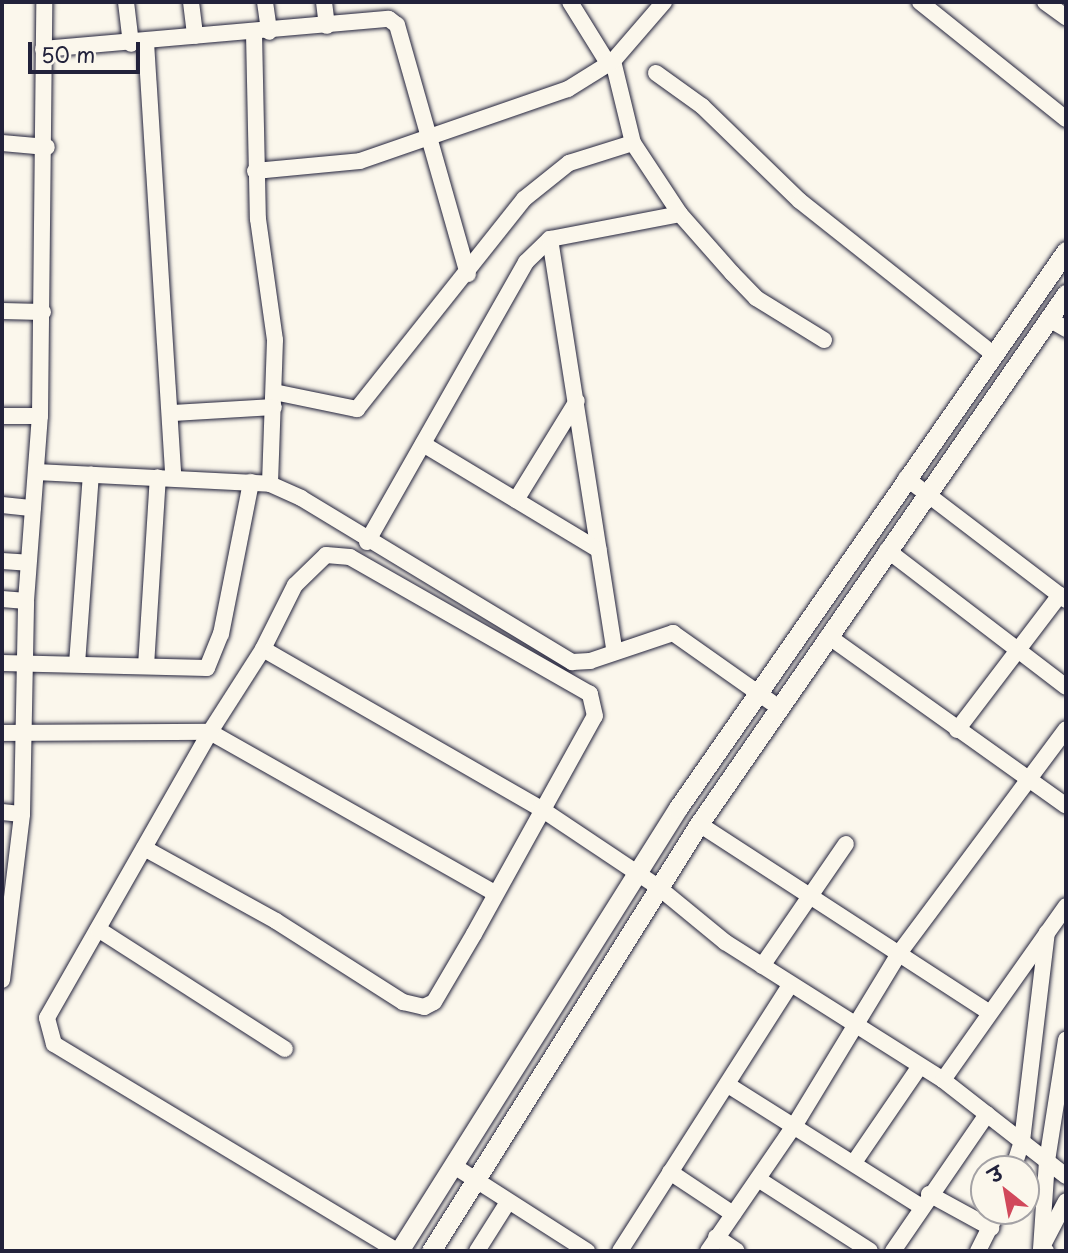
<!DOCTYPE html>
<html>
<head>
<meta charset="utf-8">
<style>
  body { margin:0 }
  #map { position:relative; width:1068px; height:1253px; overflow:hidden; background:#fbf7ec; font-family:"Playpen Sans","Playpen Sans Deva",sans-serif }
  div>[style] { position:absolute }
  .roads { filter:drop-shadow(0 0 2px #22223b) drop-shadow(0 0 2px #22223b) }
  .minor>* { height:16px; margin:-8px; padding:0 8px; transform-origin:8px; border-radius:8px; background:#fbf7ec }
  .major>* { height:19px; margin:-9.5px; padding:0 9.5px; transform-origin:9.5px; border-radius:9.5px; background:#fbf7ec }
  span { translate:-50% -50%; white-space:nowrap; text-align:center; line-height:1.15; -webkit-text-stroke:5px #fbf7ec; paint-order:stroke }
  .frame { position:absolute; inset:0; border:4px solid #22223b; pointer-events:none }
  .north { position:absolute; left:970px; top:1155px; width:70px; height:70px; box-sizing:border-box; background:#fbf7ec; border:2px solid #a4a2a5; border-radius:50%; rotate:329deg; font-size:19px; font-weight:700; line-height:28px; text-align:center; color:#22223b }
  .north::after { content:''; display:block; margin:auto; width:24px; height:32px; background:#d1495b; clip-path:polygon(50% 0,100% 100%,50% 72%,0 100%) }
  .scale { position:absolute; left:28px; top:42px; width:112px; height:32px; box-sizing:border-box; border:4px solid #22223b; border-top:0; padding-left:9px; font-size:21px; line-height:24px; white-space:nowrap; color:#22223b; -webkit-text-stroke:5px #fbf7ec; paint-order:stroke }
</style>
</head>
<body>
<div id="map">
  <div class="roads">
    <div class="minor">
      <i style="left:126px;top:2px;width:42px;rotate:83.2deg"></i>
      <i style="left:191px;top:2px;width:34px;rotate:83deg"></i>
      <i style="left:265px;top:2px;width:30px;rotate:82deg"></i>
      <i style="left:324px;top:2px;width:24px;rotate:83deg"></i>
      <i style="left:570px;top:2px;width:74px;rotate:58.2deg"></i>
      <i style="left:664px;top:2px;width:78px;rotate:130.8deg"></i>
      <i style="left:613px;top:61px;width:84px;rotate:76.3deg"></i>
      <i style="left:633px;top:143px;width:85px;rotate:56.5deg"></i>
      <i style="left:680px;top:214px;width:79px;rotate:48.6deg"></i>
      <i style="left:732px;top:273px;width:35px;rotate:46deg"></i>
      <i style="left:756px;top:298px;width:80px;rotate:31.7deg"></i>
      <i style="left:920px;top:2px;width:187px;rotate:38.7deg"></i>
      <i style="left:1045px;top:2px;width:26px;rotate:36deg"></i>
      <i style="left:254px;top:33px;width:186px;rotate:88.8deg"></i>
      <i style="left:258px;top:219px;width:122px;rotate:82deg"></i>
      <i style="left:275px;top:340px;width:144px;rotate:92deg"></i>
      <i style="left:146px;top:42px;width:436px;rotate:86.4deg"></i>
      <i style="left:43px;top:49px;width:347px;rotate:-5deg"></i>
      <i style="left:389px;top:19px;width:10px;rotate:37deg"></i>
      <i style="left:397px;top:25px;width:259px;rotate:74.1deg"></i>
      <i style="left:656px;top:73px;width:57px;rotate:35.7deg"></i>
      <i style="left:702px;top:106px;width:136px;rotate:44.1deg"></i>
      <i style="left:800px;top:201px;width:246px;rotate:38.4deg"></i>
      <i style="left:2px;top:143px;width:45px;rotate:5.1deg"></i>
      <i style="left:255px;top:171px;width:105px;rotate:-5.4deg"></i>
      <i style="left:360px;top:161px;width:220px;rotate:-19.1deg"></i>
      <i style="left:568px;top:89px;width:53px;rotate:-31.9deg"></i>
      <i style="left:550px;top:239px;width:415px;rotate:81.1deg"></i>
      <i style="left:2px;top:311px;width:41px;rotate:1.4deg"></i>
      <i style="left:1049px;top:319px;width:20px;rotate:30deg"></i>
      <i style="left:274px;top:392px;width:85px;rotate:11.6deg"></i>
      <i style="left:357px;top:409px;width:268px;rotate:-51.5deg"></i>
      <i style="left:524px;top:199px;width:58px;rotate:-38.7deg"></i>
      <i style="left:569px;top:163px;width:67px;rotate:-17.4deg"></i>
      <i style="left:173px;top:413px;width:101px;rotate:-3.4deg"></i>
      <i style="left:2px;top:416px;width:38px"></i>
      <i style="left:423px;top:444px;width:205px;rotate:31.1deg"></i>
      <i style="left:36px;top:472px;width:234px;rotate:2.9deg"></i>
      <i style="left:270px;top:484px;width:34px;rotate:24deg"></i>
      <i style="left:301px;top:498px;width:317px;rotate:31.2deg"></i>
      <i style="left:572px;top:662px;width:18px;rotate:-3deg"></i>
      <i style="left:590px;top:661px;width:88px;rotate:-18.6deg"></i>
      <i style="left:673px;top:633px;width:128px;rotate:35.2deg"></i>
      <i style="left:906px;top:478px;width:201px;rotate:37.3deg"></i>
      <i style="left:516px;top:500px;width:116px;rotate:-58.4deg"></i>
      <i style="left:2px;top:505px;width:31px;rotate:6deg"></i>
      <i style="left:367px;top:542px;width:322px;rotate:-60.4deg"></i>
      <i style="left:526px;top:262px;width:33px;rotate:-44deg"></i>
      <i style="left:550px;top:239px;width:132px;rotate:-10.9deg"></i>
      <i style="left:887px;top:550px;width:225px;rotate:37.4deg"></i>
      <i style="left:2px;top:561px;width:26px;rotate:4deg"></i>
      <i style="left:2px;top:599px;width:24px;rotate:5deg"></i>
      <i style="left:828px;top:636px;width:292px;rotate:35.5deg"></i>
      <i style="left:263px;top:649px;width:319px;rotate:29.9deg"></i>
      <i style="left:540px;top:808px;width:142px;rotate:33.8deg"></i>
      <i style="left:658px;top:887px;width:87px;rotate:39.4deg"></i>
      <i style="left:725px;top:942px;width:258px;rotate:32.3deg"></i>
      <i style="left:943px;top:1080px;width:156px;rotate:38deg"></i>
      <i style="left:2px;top:663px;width:205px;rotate:1.4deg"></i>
      <i style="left:207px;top:668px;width:37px;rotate:-68deg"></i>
      <i style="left:221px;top:634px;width:155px;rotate:-78.8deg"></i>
      <i style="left:77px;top:664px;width:190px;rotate:-85.8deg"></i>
      <i style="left:146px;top:666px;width:189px;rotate:-86.4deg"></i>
      <i style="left:957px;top:730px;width:170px;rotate:-52.7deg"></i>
      <i style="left:2px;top:733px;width:208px;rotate:-0.3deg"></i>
      <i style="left:210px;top:732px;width:326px;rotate:29.5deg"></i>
      <i style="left:2px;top:812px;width:20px;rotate:6deg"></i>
      <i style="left:699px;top:824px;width:345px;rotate:33deg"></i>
      <i style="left:144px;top:848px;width:151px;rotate:28.9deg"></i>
      <i style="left:276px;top:921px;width:151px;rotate:32.5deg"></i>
      <i style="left:403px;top:1002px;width:22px;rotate:13deg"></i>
      <i style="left:424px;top:1007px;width:11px;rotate:-27deg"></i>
      <i style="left:434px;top:1002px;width:79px;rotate:-59.5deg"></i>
      <i style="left:474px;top:934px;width:249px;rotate:-61deg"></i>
      <i style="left:595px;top:716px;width:23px;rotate:-103deg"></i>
      <i style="left:590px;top:694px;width:276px;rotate:-150.3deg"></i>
      <i style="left:350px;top:557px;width:24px;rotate:-175deg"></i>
      <i style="left:326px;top:555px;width:43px;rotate:135.9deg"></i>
      <i style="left:295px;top:585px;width:72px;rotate:116.6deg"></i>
      <i style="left:263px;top:649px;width:98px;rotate:122.6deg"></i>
      <i style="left:210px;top:732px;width:329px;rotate:119.7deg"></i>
      <i style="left:47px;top:1018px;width:27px;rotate:75deg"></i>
      <i style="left:54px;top:1044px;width:401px;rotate:31.1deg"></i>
      <i style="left:98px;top:929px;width:222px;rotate:32.7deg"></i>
      <i style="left:762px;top:966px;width:148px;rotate:-55.5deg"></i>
      <i style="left:2px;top:980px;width:167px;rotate:-83.1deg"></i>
      <i style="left:22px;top:814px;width:213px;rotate:-88.9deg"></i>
      <i style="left:26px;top:601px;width:186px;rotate:-85.7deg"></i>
      <i style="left:40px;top:416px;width:414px;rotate:-89.4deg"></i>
      <i style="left:943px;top:1080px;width:213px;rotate:-54.7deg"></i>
      <i style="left:728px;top:1085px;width:227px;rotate:32.2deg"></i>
      <i style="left:855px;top:1161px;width:115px;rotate:-55.6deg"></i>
      <i style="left:454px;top:1166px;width:158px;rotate:32.6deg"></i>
      <i style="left:1013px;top:1169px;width:29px;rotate:-72deg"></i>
      <i style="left:1022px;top:1141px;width:210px;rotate:-83.2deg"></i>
      <i style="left:670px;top:1172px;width:76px;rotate:33.7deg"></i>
      <i style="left:758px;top:1179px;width:133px;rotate:32.7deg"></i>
      <i style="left:929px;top:1194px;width:71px;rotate:28.7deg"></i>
      <i style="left:716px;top:1237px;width:25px;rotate:34deg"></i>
      <i style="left:1044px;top:1243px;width:47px;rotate:-62.4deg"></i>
      <i style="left:477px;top:1251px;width:58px;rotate:-57.7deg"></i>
      <i style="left:620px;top:1251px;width:316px;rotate:-57.4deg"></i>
      <i style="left:708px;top:1251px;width:155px;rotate:-55.5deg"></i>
      <i style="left:796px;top:1123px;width:200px;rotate:-58.7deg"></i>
      <i style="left:900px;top:952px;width:278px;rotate:-53.3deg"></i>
      <i style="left:893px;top:1251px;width:166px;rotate:-55.5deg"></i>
      <i style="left:978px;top:1251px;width:45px;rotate:-63.4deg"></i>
      <i style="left:1046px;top:1251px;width:5px;rotate:-158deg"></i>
      <i style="left:1041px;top:1249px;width:88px;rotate:-86.1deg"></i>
      <i style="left:1047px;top:1161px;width:123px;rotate:-81.1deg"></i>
    </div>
    <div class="major">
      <i style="left:399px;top:1251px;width:524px;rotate:-57.8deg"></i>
      <i style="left:678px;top:808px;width:679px;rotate:-55.14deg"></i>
      <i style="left:431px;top:1251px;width:504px;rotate:-57.89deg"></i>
      <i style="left:699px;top:824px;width:645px;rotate:-55.3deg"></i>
    </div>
  </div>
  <div class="frame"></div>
  <div class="north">उ</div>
  <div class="scale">50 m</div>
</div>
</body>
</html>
